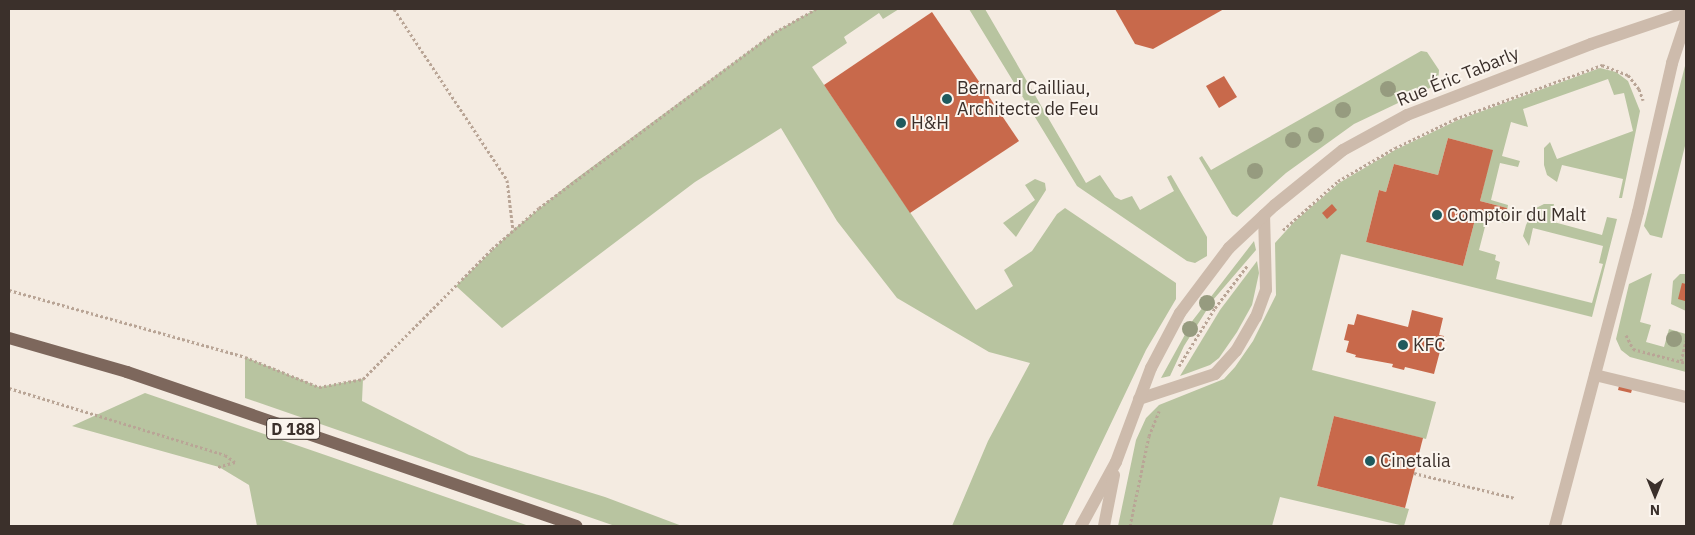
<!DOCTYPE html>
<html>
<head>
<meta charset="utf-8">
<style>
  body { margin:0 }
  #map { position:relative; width:1695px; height:535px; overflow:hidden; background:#f4ebe1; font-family:"IBM Plex Sans",sans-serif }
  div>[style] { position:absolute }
  .green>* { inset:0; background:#b8c4a0 }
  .building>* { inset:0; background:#c8694b }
  .path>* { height:3px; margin-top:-1.5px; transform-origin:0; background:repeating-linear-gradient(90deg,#b9a596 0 2.5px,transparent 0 5px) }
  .minor>* { height:12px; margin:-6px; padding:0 6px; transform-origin:6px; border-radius:6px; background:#cdbbac }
  .major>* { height:12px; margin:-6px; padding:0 6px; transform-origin:6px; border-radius:6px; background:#7d675c }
  .trees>* { width:16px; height:16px; margin:-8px; border-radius:50%; background:#969b7f }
  .dots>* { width:14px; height:14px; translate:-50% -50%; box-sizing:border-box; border:2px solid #fbf5ee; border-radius:50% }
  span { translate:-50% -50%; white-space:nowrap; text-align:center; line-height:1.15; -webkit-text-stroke:4px #fbf5ee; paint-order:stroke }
  .shield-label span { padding:1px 4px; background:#fbf5ee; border:1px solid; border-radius:4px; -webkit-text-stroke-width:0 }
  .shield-label { font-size:16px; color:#3b302b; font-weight:700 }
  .street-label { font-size:18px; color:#3b302b }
  .poi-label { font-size:18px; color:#3b302b }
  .left { translate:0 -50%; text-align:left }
  .frame { position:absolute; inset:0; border:10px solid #3b302b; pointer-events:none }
  .north { position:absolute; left:1630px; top:470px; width:50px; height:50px; -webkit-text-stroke:4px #fbf5ee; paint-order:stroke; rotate:180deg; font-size:14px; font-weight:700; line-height:20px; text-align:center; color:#3b302b }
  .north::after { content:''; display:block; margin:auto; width:18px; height:22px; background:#3b302b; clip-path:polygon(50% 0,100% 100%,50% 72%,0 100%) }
</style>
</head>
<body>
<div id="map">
  <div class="green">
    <i style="clip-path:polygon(816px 9px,899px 9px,883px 19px,879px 13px,844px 37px,847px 43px,812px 67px,976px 310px,1013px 286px,1004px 270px,1032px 251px,1057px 214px,1065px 208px,1176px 283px,1176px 299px,1146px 350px,1062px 526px,952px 526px,988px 441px,1030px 363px,989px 352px,897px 298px,837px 221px,781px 128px,695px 182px,502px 328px,456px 286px,513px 230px,573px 181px,775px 32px)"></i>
    <i style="clip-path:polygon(969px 9px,985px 9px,1086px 183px,1100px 175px,1115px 197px,1121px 200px,1132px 196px,1140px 210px,1174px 191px,1167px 177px,1171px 175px,1207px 237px,1207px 256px,1195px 263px,1187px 261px,1077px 186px)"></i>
    <i style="clip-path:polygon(1421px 51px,1427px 52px,1439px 70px,1438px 84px,1354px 124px,1286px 173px,1237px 217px,1232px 214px,1199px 158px,1202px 156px,1211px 170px)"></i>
    <i style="clip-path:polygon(1686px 62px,1686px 142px,1662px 238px,1650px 235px,1644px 226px)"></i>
    <i style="clip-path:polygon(evenodd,1600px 68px,1616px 72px,1628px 81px,1640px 111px,1622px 198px,1619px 198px,1623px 179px,1562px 165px,1557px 182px,1547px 175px,1544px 165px,1544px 148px,1550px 142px,1557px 159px,1633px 131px,1624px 93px,1614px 95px,1608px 79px,1523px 109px,1528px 127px,1511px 122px,1502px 156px,1520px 161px,1518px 167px,1500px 163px,1491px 200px,1508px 205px,1505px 223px,1487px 219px,1479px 250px,1496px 255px,1495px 260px,1500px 262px,1496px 279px,1592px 303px,1603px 264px,1599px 263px,1603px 246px,1533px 228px,1529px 246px,1523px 236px,1526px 225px,1534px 209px,1544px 204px,1554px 204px,1550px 221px,1602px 235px,1607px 217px,1617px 219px,1592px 317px,1341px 254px,1312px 370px,1436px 402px,1426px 439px,1334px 416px,1317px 486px,1409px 509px,1404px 526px,1280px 497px,1272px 526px,1118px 526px,1136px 440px,1146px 418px,1159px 405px,1224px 379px,1235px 367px,1253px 341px,1276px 295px,1275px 243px,1294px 222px,1339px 183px,1395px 150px,1458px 120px,1600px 68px,1448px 138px,1492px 150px,1480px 201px,1507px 208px,1504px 219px,1477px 212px,1463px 266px,1366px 242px,1379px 190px,1386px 192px,1394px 164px,1438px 175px,1448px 138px)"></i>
    <i style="clip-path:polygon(1035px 179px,1045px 183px,1046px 190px,1016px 237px,1003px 223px,1035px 200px,1025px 185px)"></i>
    <i style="clip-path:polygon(1254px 241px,1256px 250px,1213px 300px,1184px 346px,1170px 376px,1161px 378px,1193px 320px)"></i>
    <i style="clip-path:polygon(1257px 261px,1259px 273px,1252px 305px,1237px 332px,1219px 358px,1210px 365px,1180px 376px,1220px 310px)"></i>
    <i style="clip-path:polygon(1652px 273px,1640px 322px,1651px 325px,1646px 342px,1664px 347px,1669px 329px,1686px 334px,1686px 372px,1630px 357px,1621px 350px,1616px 339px,1629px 284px)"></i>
    <i style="clip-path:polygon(1680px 274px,1686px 274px,1686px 311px,1671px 304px,1673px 281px)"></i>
    <i style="clip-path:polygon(245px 357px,319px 387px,363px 379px,362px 401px,469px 455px,605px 497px,682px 526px,615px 526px,245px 398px)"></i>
    <i style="clip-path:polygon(145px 393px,331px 457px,529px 526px,257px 526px,249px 485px,219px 467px,72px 426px)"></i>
  </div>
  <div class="building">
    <i style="clip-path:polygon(1115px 9px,1224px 9px,1153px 49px,1135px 44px)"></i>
    <i style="clip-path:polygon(932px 12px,1019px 141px,910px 213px,824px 85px)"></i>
    <i style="clip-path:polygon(1224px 76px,1237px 97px,1219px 108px,1206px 86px)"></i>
    <i style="clip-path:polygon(1448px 138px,1493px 150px,1480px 201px,1507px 208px,1504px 219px,1477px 212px,1463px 266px,1366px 242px,1379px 190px,1386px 192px,1394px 164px,1438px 175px)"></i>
    <i style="clip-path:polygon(1332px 204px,1337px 210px,1327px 219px,1322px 213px)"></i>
    <i style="clip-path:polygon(1682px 283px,1686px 284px,1685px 301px,1678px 299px)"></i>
    <i style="clip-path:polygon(1412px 310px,1443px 318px,1439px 335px,1444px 336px,1434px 374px,1405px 367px,1404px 370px,1392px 367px,1393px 364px,1355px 357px,1356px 355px,1346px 352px,1349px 341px,1344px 340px,1348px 324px,1354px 325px,1357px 314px,1408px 327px)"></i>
    <i style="clip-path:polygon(1620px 382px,1633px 386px,1631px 393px,1618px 390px)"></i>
    <i style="clip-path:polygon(1334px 416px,1423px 438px,1405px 508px,1317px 486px)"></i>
  </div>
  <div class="path">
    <i style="left:394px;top:9px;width:205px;rotate:56.5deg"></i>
    <i style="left:507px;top:180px;width:50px;rotate:83.2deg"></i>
    <i style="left:1283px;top:230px;width:74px;rotate:-41.7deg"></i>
    <i style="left:1338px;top:181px;width:66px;rotate:-30.1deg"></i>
    <i style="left:1395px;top:148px;width:67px;rotate:-25.8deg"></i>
    <i style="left:1455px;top:119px;width:157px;rotate:-20.2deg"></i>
    <i style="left:1602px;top:65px;width:28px;rotate:21deg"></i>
    <i style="left:1628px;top:75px;width:18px;rotate:52deg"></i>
    <i style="left:1639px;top:89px;width:12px;rotate:70deg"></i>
    <i style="left:9px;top:290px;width:245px;rotate:15.8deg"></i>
    <i style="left:245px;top:357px;width:80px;rotate:22.1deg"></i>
    <i style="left:319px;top:387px;width:45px;rotate:-10.3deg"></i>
    <i style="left:363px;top:379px;width:183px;rotate:-45.2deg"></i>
    <i style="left:492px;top:249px;width:62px;rotate:-41.1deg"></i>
    <i style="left:539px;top:208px;width:294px;rotate:-36.7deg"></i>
    <i style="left:775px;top:32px;width:47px;rotate:-29.3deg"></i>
    <i style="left:1626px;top:335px;width:16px;rotate:63deg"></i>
    <i style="left:1633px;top:349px;width:55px;rotate:14.8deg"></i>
    <i style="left:1681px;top:361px;width:21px;rotate:-76deg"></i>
    <i style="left:1179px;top:366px;width:68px;rotate:-58.2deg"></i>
    <i style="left:1215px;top:308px;width:53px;rotate:-52.7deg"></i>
    <i style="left:9px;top:388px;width:226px;rotate:17.2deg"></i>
    <i style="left:225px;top:455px;width:12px;rotate:35deg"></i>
    <i style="left:235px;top:462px;width:18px;rotate:164deg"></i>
    <i style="left:1414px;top:473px;width:104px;rotate:13.9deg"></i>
    <i style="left:1130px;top:526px;width:92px;rotate:-78.1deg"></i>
    <i style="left:1149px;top:436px;width:27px;rotate:-68deg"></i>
  </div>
  <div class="minor">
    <i style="left:1595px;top:375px;width:94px;rotate:13.6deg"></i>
    <i style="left:1139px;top:399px;width:80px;rotate:-18.2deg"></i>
    <i style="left:1215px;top:374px;width:31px;rotate:-48deg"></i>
    <i style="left:1236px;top:351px;width:39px;rotate:-60deg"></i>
    <i style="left:1256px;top:317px;width:29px;rotate:-70deg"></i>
    <i style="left:1266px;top:290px;width:75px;rotate:-91.5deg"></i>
    <i style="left:1081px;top:526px;width:73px;rotate:-61.3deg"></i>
    <i style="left:1116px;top:462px;width:100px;rotate:-69.6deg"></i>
    <i style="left:1151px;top:368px;width:62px;rotate:-62.2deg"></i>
    <i style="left:1180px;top:313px;width:81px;rotate:-53deg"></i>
    <i style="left:1229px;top:248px;width:63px;rotate:-43.1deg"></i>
    <i style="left:1275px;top:205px;width:87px;rotate:-39deg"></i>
    <i style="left:1343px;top:150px;width:73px;rotate:-28.7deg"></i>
    <i style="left:1407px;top:115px;width:197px;rotate:-21.1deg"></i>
    <i style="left:1591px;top:44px;width:100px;rotate:-18.6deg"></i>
    <i style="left:1104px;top:526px;width:52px;rotate:-78.9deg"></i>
    <i style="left:1555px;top:526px;width:325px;rotate:-75.2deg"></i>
    <i style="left:1638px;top:212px;width:153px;rotate:-77.1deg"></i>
    <i style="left:1672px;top:63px;width:44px;rotate:-71.6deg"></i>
  </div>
  <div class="major">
    <i style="left:9px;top:338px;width:123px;rotate:16.1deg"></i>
    <i style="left:127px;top:372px;width:475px;rotate:18.9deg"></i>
  </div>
  <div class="trees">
    <i style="left:1388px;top:89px"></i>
    <i style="left:1343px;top:110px"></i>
    <i style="left:1316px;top:135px"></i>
    <i style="left:1293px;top:140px"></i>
    <i style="left:1255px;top:171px"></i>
    <i style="left:1207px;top:303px"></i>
    <i style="left:1190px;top:329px"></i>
    <i style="left:1674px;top:339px"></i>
  </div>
  <div class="dots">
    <i style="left:947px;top:99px;background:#1f5a5e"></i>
    <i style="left:901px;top:123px;background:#1f5a5e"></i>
    <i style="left:1437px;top:215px;background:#1f5a5e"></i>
    <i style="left:1403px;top:345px;background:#1f5a5e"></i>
    <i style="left:1370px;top:461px;background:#1f5a5e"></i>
  </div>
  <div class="shield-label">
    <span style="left:293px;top:429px">D 188</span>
  </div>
  <div class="street-label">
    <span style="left:1458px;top:77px;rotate:-22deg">Rue Éric Tabarly</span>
  </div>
  <div class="poi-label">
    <span class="left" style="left:957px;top:99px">Bernard Cailliau,<br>Architecte de Feu</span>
    <span class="left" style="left:911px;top:123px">H&amp;H</span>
    <span class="left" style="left:1447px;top:215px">Comptoir du Malt</span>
    <span class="left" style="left:1413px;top:345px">KFC</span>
    <span class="left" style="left:1380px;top:461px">Cinetalia</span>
  </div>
  <div class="frame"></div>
  <div class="north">N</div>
</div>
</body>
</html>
